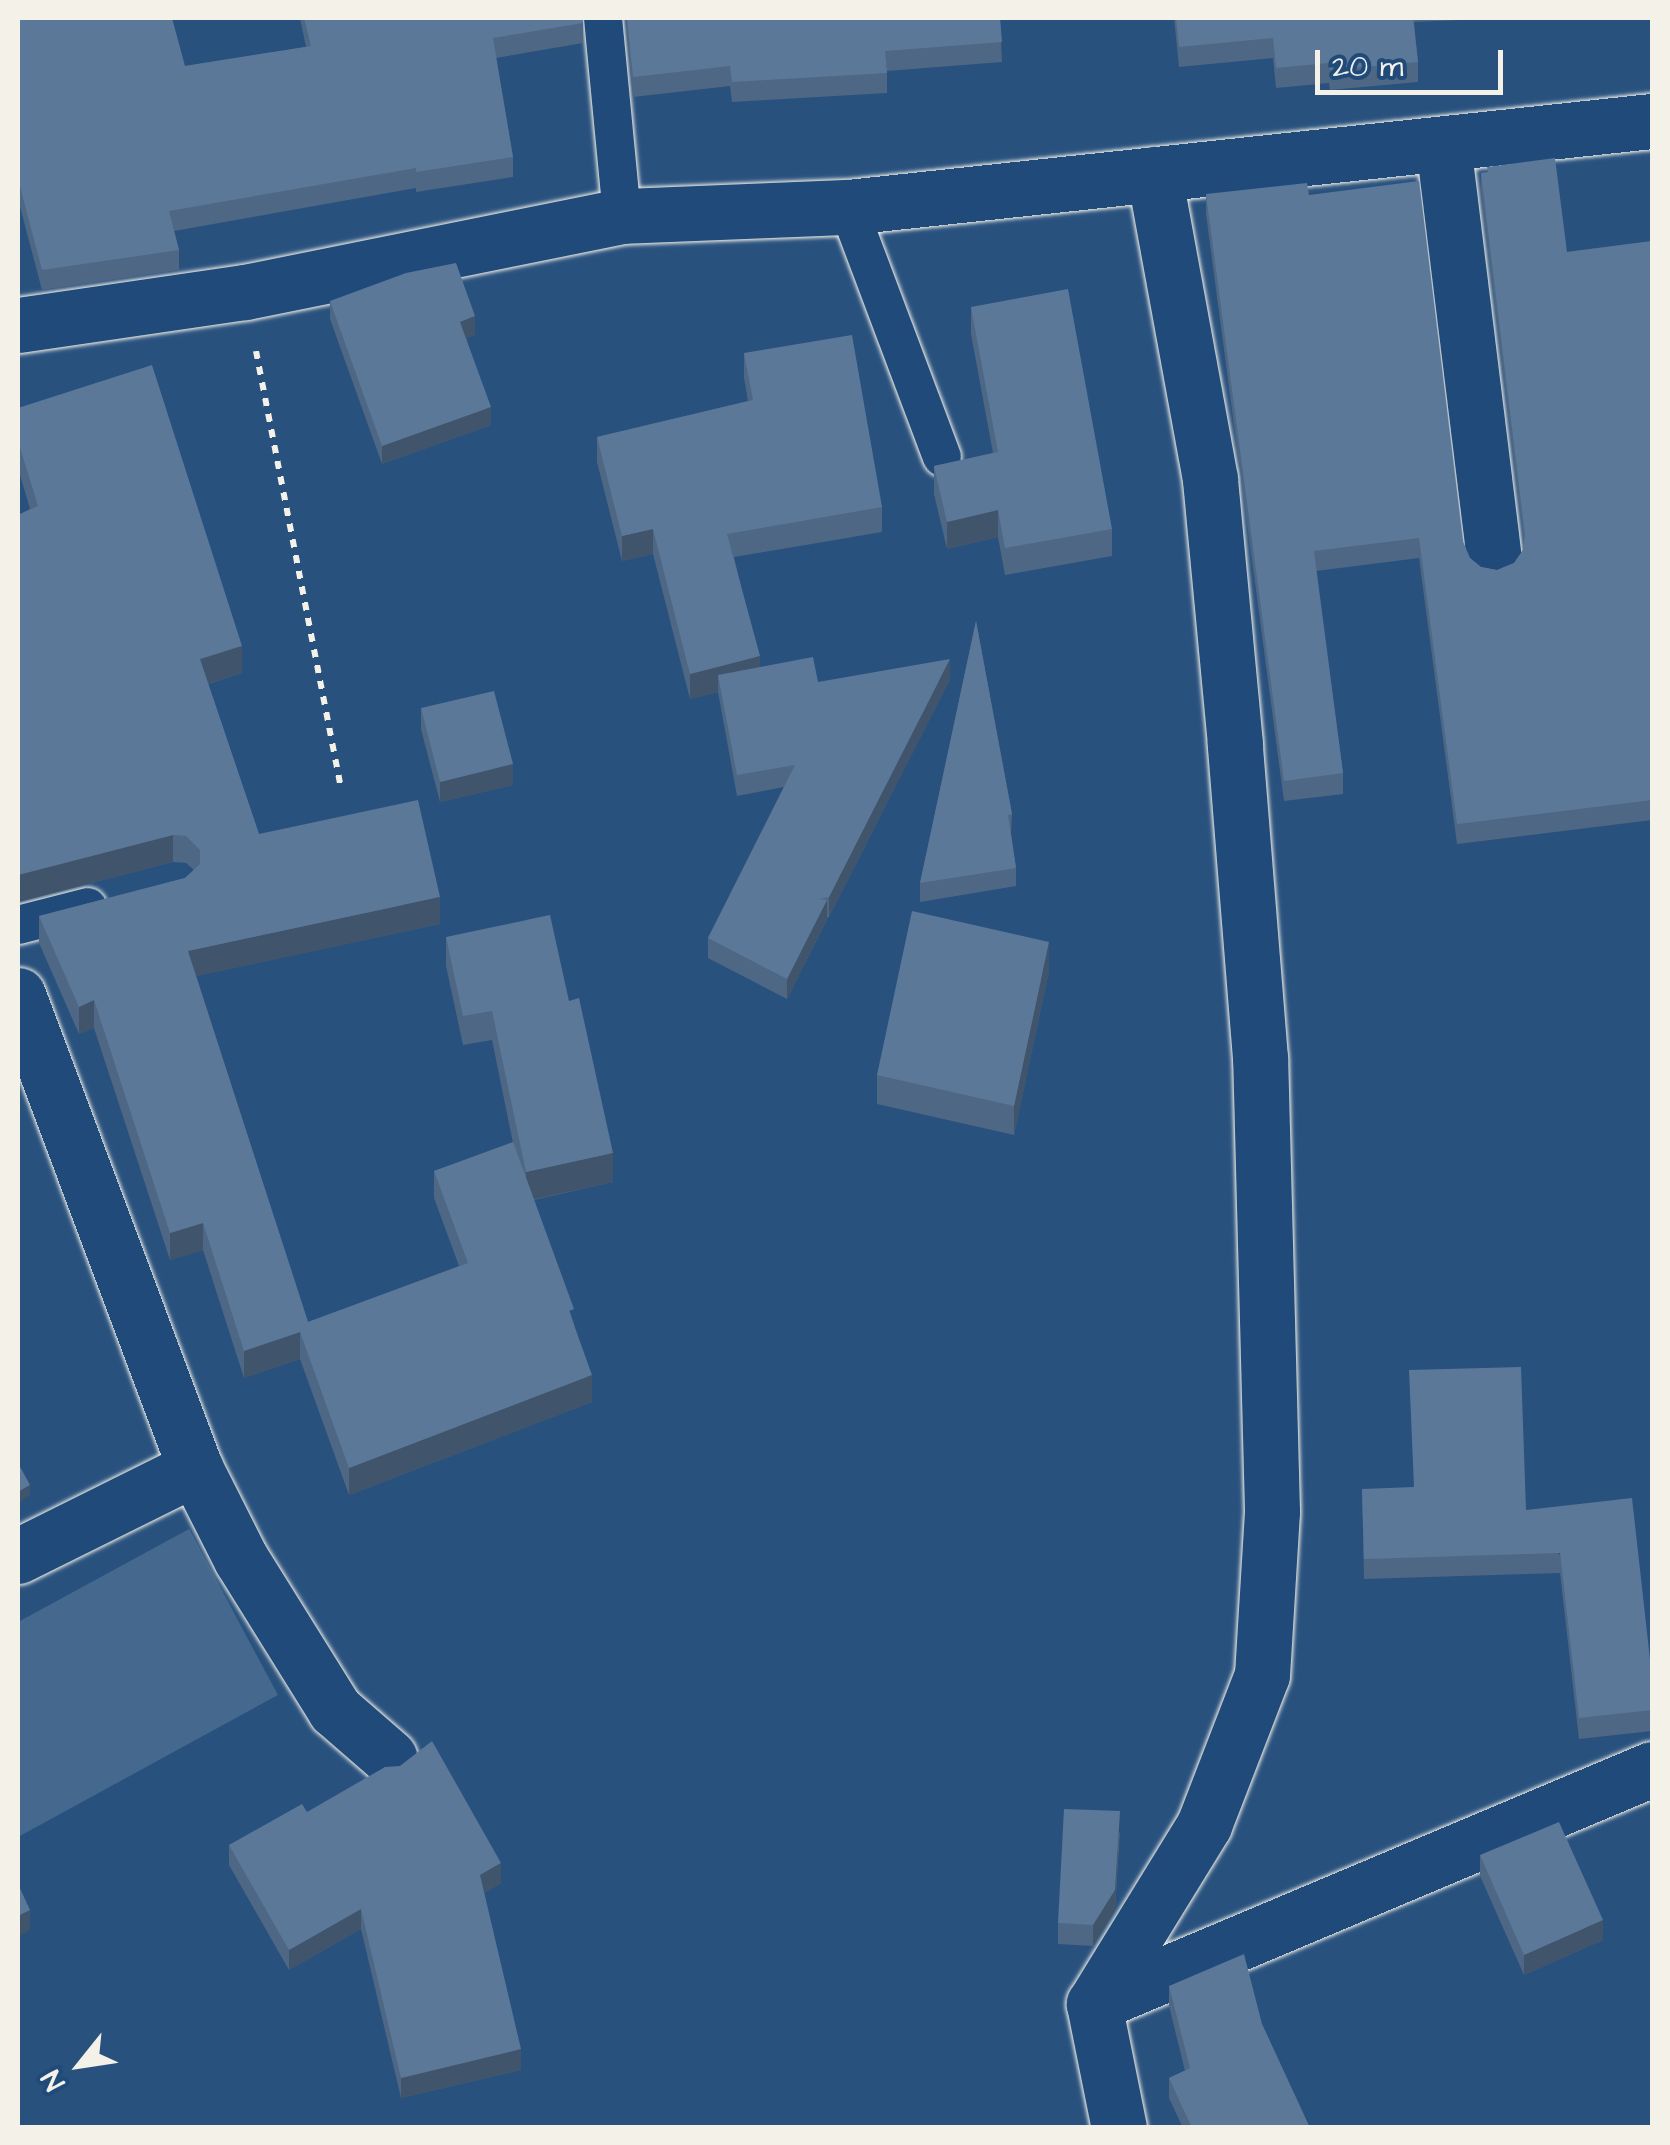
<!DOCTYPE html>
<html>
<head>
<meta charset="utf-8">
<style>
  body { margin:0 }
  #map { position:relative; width:1670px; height:2145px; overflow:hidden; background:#28517e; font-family:"Architects Daughter",sans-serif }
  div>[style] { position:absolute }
  .green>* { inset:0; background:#45688e }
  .path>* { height:6px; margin-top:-3px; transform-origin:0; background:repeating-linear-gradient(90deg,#f4f1e8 0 8px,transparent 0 16px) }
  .roads { filter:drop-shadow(0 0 2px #f4f1e8) drop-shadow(0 0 2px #f4f1e8) }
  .service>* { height:38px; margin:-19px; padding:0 19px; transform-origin:19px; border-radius:19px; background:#1f4a7a }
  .minor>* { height:55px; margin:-27.5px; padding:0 27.5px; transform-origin:27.5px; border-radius:27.5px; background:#1f4a7a }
  .secondary>* { height:55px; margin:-27.5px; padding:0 27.5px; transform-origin:27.5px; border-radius:27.5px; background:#1f4a7a }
  .wall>* { inset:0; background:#4e6784 }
  .shaded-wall>* { inset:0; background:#40546b }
  .building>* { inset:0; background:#5b7899 }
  span { translate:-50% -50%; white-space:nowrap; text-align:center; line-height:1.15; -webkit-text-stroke:9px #1f4a7a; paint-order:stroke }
  .frame { position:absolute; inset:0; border:20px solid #f4f1e8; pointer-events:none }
  .north { position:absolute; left:30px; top:2015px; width:100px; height:100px; -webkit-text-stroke:8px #1f4a7a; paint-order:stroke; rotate:240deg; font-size:28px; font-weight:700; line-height:40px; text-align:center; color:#f4f1e8 }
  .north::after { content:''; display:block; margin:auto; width:35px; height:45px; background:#f4f1e8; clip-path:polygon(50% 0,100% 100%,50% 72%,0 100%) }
  .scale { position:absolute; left:1315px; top:50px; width:188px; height:45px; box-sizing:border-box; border:5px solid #f4f1e8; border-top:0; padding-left:12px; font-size:30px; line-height:35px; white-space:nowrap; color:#f4f1e8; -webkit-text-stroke:8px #1f4a7a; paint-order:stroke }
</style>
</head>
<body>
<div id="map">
  <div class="green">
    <i style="clip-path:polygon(189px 1529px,278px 1695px,18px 1837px,18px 1622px)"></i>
  </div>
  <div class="path">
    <i style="left:256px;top:351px;width:444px;rotate:79deg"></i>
  </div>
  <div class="roads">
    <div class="service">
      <i style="left:603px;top:18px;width:199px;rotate:84.5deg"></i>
      <i style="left:848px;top:207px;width:267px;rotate:69.4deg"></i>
      <i style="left:18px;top:925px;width:72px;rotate:-14.4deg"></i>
    </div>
    <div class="minor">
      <i style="left:1443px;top:144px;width:418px;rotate:83deg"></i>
      <i style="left:18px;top:995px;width:505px;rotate:69.48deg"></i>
      <i style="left:195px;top:1468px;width:102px;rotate:63.2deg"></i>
      <i style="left:241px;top:1559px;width:178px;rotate:58.1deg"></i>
      <i style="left:335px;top:1710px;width:72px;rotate:41deg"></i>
      <i style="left:18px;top:1556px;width:198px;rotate:-26.4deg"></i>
      <i style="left:1094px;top:2004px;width:210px;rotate:-58.4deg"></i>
      <i style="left:1204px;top:1825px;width:161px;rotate:-68.9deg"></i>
      <i style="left:1262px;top:1675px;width:164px;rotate:-86.5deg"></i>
      <i style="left:1272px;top:1511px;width:453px;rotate:-91.5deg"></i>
      <i style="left:1260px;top:1058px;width:315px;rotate:-94.6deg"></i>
      <i style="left:1235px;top:744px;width:266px;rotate:-95.4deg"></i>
      <i style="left:1210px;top:479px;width:310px;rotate:-100.4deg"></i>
      <i style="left:1094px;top:2004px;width:605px;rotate:-22.84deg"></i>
      <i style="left:1094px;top:2004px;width:126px;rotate:78.6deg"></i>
    </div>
    <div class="secondary">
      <i style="left:18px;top:325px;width:229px;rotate:-8.3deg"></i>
      <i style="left:245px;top:292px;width:385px;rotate:-11.4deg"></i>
      <i style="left:622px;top:216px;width:226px;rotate:-2.3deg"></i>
      <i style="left:848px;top:207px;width:809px;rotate:-6.11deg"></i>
    </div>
  </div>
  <div class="wall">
    <i style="clip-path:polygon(18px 18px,185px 66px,306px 47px,300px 18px,583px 18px,583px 43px,496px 58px,513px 157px,513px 177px,416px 192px,416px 188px,174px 231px,179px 250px,179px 270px,42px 290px,18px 199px)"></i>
    <i style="clip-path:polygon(625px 18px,1000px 18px,1002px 62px,887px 71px,887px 93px,732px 102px,730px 86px,633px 97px)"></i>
    <i style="clip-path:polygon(1174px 18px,1507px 18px,1414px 22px,1418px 62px,1418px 82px,1330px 90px,1329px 83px,1276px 88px,1273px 58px,1179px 67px)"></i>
    <i style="clip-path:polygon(1481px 173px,1567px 252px,1652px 241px,1652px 820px,1457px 844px,1419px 558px,1316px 571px,1343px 773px,1343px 794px,1284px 801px,1206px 214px,1206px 194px,1309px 195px,1470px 558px,1481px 567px,1497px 570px,1514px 563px,1523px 550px,1524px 545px,1481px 193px)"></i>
    <i style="clip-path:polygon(330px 301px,475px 335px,466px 338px,491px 425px,382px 464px,330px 319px)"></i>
    <i style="clip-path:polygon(971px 307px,1112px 529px,1112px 556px,1005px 575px,998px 537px,947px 549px,934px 494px,934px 466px,993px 453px,971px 334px)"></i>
    <i style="clip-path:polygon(744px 353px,882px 507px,882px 532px,734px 557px,760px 667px,818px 682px,950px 679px,829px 917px,827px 918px,827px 920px,787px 999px,708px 958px,708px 938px,784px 787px,737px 796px,718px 692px,690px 699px,653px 554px,622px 561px,597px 462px,597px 437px,748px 401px,744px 378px)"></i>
    <i style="clip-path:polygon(18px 408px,242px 673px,208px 684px,259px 834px,440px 924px,196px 976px,308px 1322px,459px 1266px,434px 1198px,434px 1171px,513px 1143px,492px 1040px,463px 1045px,446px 966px,446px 937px,569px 1001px,613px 1182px,534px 1200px,574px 1324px,592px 1402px,349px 1495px,300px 1359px,244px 1378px,203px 1250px,170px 1260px,94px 1028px,79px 1034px,39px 943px,39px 916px,185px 878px,194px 870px,186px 863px,173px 862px,18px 902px,18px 515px,30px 509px,18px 468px)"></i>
    <i style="clip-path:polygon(976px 621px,1012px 814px,1011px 833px,1016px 868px,1016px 886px,920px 902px,920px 883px)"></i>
    <i style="clip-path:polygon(421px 708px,513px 785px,440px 802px,421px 729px)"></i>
    <i style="clip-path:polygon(1049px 971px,1014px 1135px,877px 1104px,877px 1075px)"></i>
    <i style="clip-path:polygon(1362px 1489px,1526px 1510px,1652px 1677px,1652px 1731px,1579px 1739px,1560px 1573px,1364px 1579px)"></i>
    <i style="clip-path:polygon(307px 1812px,501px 1883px,484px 1893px,521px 2070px,401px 2098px,361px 1929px,289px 1970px,229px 1865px,229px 1845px)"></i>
    <i style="clip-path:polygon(1120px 1832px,1115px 1910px,1093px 1946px,1058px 1944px,1058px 1923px)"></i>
    <i style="clip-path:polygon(1480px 1855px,1603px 1940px,1524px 1975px,1480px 1876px)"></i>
    <i style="clip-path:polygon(1169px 1986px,1262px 2024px,1310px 2128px,1183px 2128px,1169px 2098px,1169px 2078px,1185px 2071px,1169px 2006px)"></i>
  </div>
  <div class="shaded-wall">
    <i style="clip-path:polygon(475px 316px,475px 335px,460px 340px,460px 322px)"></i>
    <i style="clip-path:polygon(491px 407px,491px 425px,382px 464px,382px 446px)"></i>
    <i style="clip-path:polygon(998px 510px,998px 537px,947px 549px,947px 522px)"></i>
    <i style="clip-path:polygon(653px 529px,653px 554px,622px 561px,622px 536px)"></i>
    <i style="clip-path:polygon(242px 646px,242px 673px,200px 686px,200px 659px)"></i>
    <i style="clip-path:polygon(760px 656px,760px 681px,718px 675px,718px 692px,690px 699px,690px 674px)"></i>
    <i style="clip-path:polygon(950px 659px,950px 679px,829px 917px,829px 897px)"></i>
    <i style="clip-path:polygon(513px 764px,513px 785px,440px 802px,440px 782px)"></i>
    <i style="clip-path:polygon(173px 835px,173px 862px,18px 902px,18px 875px)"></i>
    <i style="clip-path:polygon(440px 897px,440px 924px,188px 978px,188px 951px)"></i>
    <i style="clip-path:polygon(827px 900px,827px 920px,787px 999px,787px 979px)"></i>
    <i style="clip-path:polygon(1049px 942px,1049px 971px,1014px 1135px,1014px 1106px)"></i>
    <i style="clip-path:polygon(94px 1000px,94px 1028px,79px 1034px,79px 1007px)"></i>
    <i style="clip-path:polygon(613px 1153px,613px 1182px,526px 1201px,526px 1172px)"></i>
    <i style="clip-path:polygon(203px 1223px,203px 1250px,170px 1260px,170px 1233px)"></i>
    <i style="clip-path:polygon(300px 1332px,300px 1359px,244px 1378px,244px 1351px)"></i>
    <i style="clip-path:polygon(592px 1375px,592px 1402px,349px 1495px,349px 1468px)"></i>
    <i style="clip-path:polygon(30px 1485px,30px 1495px,18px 1503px,18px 1492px)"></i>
    <i style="clip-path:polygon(1120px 1811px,1115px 1910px,1093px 1946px,1093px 1925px)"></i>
    <i style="clip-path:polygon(501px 1863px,501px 1883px,480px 1895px,480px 1875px)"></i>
    <i style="clip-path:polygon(361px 1909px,361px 1929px,289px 1970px,289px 1950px)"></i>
    <i style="clip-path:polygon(30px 1910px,30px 1930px,18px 1937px,18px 1916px)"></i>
    <i style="clip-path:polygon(1603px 1920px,1603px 1940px,1524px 1975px,1524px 1955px)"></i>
    <i style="clip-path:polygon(521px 2049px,521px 2070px,401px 2098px,401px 2078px)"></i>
  </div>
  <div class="building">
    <i style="clip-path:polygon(18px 18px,172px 18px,185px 66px,311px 46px,304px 18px,583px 18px,583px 23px,493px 38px,513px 157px,416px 172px,416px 168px,169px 211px,179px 250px,42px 270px,18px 179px)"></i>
    <i style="clip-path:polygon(627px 18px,1000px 18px,1002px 42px,885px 51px,887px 73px,732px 82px,730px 66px,633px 77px)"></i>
    <i style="clip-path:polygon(1176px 18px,1413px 18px,1418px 62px,1330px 70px,1329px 63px,1276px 68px,1273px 38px,1179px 47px)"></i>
    <i style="clip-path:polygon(1555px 158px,1567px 252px,1652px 241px,1652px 800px,1457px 824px,1419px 538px,1314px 551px,1343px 773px,1284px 781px,1206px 194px,1307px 183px,1309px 195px,1419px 181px,1463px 542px,1470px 558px,1481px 567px,1497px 570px,1514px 563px,1523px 550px,1525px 535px,1481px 173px,1488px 172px,1487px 167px)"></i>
    <i style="clip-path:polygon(456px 263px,475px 316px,460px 322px,491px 407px,382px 446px,330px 301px,406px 273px)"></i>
    <i style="clip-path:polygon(1068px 289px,1112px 529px,1005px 548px,998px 510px,947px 522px,934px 466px,998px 452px,971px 307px)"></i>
    <i style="clip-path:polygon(852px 335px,882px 507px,727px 534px,760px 656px,690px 674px,653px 529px,622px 536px,597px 437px,753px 400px,744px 353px)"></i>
    <i style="clip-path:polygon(152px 365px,242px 646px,200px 659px,259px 834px,418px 800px,440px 897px,188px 951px,308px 1322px,468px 1263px,434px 1171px,513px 1142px,574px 1309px,569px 1311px,592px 1375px,349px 1468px,300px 1332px,244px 1351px,203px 1223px,170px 1233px,94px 1000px,79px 1007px,39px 916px,185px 878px,200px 864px,200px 850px,186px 836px,173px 835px,18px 875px,18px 515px,38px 506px,18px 441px,18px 408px)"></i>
    <i style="clip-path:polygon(976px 621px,1012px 814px,1008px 815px,1016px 868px,920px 883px)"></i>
    <i style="clip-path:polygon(813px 657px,818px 682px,950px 659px,829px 897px,819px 899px,827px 900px,787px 979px,708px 938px,795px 765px,737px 775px,718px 675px)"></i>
    <i style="clip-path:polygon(494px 691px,513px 764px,440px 782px,421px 708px)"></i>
    <i style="clip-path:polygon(912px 911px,1049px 942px,1014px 1106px,877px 1075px)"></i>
    <i style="clip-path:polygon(550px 915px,569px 1001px,579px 998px,613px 1153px,526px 1172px,492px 1011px,463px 1016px,446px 937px)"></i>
    <i style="clip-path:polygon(1521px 1367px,1526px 1510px,1632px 1498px,1652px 1677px,1652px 1710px,1579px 1718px,1560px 1553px,1364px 1559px,1362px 1489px,1414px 1487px,1409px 1370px)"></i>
    <i style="clip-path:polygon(18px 1463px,30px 1485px,18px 1492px)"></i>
    <i style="clip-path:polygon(432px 1741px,501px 1863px,480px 1875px,521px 2049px,401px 2078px,361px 1909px,289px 1950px,229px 1845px,302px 1804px,307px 1812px,385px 1767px,400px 1766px)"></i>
    <i style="clip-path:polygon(1064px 1809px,1120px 1811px,1115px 1890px,1093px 1925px,1058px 1923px)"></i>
    <i style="clip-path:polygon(1559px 1822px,1603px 1920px,1524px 1955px,1480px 1855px)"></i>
    <i style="clip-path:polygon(18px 1884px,30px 1910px,18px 1916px)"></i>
    <i style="clip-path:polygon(1244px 1954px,1262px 2024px,1310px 2128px,1192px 2128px,1169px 2078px,1190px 2068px,1169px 1986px)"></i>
  </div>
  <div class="frame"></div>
  <div class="north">N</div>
  <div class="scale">20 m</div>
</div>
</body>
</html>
